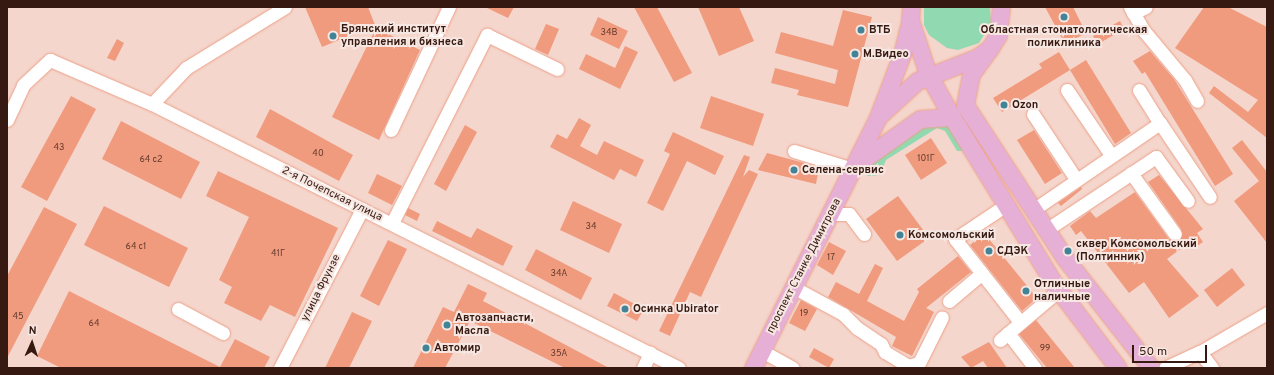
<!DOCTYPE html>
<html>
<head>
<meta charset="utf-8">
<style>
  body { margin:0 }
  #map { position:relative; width:1274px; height:375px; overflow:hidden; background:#f5d6cc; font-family:Overpass,sans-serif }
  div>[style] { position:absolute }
  .green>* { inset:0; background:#91dab1 }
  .building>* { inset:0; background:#f09a7e }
  .roads { filter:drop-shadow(0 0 1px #eba189) drop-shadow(0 0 1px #eba189) }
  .minor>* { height:13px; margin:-6.5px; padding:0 6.5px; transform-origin:6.5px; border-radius:6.5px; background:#fff }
  .major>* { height:17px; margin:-8.5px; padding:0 8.5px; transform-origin:8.5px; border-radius:8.5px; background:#e5afd6 }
  .dots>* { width:11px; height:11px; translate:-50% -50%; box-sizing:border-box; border:2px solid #f7e7e2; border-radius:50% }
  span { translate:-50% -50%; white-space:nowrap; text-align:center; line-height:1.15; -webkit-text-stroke:4px #f7e7e2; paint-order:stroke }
  .number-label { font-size:9px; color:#643a2c }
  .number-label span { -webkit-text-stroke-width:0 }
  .poi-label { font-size:11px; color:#361a11; font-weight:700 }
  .left { translate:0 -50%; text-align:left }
  .street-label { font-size:11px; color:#361a11 }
  .frame { position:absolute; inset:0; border:8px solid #361a11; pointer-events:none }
  .north { position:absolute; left:12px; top:323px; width:40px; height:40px; -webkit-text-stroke:3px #f7e7e2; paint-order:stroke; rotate:3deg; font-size:11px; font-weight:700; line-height:16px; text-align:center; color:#361a11 }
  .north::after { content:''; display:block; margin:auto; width:14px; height:18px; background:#361a11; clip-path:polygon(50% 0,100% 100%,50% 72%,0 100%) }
  .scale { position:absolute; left:1132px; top:345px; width:75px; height:18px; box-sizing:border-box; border:2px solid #361a11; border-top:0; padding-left:5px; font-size:12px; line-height:14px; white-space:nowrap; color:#361a11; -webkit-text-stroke:3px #f7e7e2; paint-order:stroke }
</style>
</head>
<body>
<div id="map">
  <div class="green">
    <i style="clip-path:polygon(924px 7px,990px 7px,991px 24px,979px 43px,958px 50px,947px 48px,929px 35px,924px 25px)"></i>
    <i style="clip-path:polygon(923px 125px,952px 126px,963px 151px,957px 151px,945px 131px,937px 128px,886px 160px,880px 175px,868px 176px,864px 170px,868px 163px)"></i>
  </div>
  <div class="building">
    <i style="clip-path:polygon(305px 7px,368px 7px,375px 25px,322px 47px)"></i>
    <i style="clip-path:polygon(485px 7px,514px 7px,508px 18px)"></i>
    <i style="clip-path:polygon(634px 7px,657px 7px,692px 73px,674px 82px)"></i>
    <i style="clip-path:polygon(698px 7px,739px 7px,754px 41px,719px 56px)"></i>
    <i style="clip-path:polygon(1045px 7px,1073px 7px,1086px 33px,1065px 44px)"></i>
    <i style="clip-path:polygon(1204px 7px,1228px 7px,1267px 27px,1267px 138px,1209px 93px,1214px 86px,1248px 112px,1258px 100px,1175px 48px)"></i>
    <i style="clip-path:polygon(843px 10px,872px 17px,848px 107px,797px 95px,799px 90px,771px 83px,775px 68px,835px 84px,838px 70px,775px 53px,781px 32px,833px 46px)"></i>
    <i style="clip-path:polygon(598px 17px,628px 31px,619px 49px,590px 35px)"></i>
    <i style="clip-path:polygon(1120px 21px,1124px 29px,1098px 44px,1093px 36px)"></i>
    <i style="clip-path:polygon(546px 24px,559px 29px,548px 55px,535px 49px)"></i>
    <i style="clip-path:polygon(376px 28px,420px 50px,379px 140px,332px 117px)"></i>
    <i style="clip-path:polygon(117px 39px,124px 43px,115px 61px,107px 58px)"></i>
    <i style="clip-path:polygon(625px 46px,638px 52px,620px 89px,579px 69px,586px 54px,615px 68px)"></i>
    <i style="clip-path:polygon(1150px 51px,1174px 79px,1233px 174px,1215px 186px,1145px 72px,1142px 74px,1133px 61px)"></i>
    <i style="clip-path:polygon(1059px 52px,1070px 70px,1002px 112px,993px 98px,1042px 68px,1039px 64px)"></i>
    <i style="clip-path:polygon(1086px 60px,1131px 133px,1115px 144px,1070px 70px)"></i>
    <i style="clip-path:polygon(71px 96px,96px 109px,47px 201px,21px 187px)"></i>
    <i style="clip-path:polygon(711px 96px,764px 114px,753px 146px,700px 128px)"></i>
    <i style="clip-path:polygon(270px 109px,353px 155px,339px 181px,256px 137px)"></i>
    <i style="clip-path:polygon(579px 118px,591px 125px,580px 146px,597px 155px,604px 141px,644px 160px,636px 177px,620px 169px,614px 180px,550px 147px,557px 134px,567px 139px)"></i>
    <i style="clip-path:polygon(121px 121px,200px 162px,181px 199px,102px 159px)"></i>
    <i style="clip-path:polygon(465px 125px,477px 132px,446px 191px,434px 184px)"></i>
    <i style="clip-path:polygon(1034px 130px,1062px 173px,1045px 184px,1017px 140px)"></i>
    <i style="clip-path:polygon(673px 132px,724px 156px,715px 175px,687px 161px,663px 211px,647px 203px,670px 154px,664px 151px)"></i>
    <i style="clip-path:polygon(931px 138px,947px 163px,921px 180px,905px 155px)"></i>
    <i style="clip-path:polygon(1242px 140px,1267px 172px,1267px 243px,1234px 201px,1259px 181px,1232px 148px)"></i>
    <i style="clip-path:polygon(767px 153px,819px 167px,816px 184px,758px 170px)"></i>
    <i style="clip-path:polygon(744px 155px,750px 157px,743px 177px,749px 170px,758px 174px,701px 297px,690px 292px,670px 336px,659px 331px)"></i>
    <i style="clip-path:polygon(218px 171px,338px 228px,295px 317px,270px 305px,261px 321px,224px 303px,232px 287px,219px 280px,249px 217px,206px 196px)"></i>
    <i style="clip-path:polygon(377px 174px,402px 186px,392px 205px,368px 193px)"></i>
    <i style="clip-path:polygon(1159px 175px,1203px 229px,1197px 233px,1203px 242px,1191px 250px,1187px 244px,1167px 259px,1199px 296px,1169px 318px,1144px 282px,1129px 293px,1081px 231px,1076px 235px,1070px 226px,1090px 211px,1096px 218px,1135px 192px,1169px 239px,1179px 241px,1181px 229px,1148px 182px)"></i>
    <i style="clip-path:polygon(1081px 187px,1082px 189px,1061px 206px,1058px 203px)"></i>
    <i style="clip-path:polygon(898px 196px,929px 238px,897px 261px,866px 219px)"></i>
    <i style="clip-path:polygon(573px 201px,622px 224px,609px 253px,560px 230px)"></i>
    <i style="clip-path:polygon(104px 206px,188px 248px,169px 287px,84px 245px)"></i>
    <i style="clip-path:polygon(44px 207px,77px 224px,7px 358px,7px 276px)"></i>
    <i style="clip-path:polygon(408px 208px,420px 214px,417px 221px,405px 215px)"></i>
    <i style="clip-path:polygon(437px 221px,471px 238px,477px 228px,513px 246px,503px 266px,432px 231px)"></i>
    <i style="clip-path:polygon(984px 233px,1037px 298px,1022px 311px,970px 245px)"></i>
    <i style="clip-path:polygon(388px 240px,407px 249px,379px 306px,360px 296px)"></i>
    <i style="clip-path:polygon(829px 242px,846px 251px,833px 275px,817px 265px)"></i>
    <i style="clip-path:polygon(536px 249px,592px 278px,581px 300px,525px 270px)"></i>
    <i style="clip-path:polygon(958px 256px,971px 272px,926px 308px,934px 312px,912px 356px,892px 346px,896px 337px,828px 297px,836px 282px,859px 294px,875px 264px,883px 268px,867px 301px,904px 321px,919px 292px,917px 289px)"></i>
    <i style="clip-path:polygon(1232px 268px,1245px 285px,1217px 307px,1204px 290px)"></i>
    <i style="clip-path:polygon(468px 284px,487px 293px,483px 301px,609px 368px,565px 368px,470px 321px,445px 368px,413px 368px,443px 307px,454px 312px)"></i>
    <i style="clip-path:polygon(69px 291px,220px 367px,235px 339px,270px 357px,264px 368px,61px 368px,37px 356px)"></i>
    <i style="clip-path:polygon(614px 293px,644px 309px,637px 321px,607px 306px)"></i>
    <i style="clip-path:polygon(801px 300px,817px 309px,805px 331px,789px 323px)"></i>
    <i style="clip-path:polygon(352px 312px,372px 321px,349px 368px,325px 368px)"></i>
    <i style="clip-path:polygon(1036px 320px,1075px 368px,1047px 368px,1019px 334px)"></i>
    <i style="clip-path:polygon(989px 342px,1007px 368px,988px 368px,983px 361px,971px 368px,961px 357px)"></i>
    <i style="clip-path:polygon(814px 348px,834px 359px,829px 368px,809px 357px)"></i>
  </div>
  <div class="roads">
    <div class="minor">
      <i style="left:1130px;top:7px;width:28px;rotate:60deg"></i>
      <i style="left:1144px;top:31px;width:64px;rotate:50.1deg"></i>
      <i style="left:1185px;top:80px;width:24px;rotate:60deg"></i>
      <i style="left:1133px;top:13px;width:14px;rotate:-25deg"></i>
      <i style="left:1067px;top:90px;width:78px;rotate:55.9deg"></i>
      <i style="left:1139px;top:90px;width:39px;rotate:58deg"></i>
      <i style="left:152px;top:104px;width:50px;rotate:-46.6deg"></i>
      <i style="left:186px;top:68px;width:116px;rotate:-31.6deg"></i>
      <i style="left:1033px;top:114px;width:78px;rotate:56.5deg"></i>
      <i style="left:7px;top:120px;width:38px;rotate:-65deg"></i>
      <i style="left:23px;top:85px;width:37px;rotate:-43deg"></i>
      <i style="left:50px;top:60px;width:111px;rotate:23.3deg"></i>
      <i style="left:152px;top:104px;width:589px;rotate:26.61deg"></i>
      <i style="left:391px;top:130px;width:136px;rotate:-64.8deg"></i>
      <i style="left:794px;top:151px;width:62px;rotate:17deg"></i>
      <i style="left:1131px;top:173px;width:75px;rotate:54.2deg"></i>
      <i style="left:1006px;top:205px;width:61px;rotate:146.3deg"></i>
      <i style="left:955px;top:239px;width:105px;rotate:51.9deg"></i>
      <i style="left:1033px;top:210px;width:154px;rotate:-34.4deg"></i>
      <i style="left:1160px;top:123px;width:89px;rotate:56deg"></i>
      <i style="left:831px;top:214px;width:18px"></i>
      <i style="left:849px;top:214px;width:25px;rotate:53deg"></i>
      <i style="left:392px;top:223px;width:211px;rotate:-63.2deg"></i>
      <i style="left:487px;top:35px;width:78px;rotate:25.9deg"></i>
      <i style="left:1046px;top:230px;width:132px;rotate:-33.6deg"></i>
      <i style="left:1156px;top:157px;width:54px;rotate:54deg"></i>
      <i style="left:793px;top:287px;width:57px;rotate:28.4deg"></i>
      <i style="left:843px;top:314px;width:20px;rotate:45deg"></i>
      <i style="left:857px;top:328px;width:29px;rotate:34deg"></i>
      <i style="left:881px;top:344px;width:9px;rotate:63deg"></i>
      <i style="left:885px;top:352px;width:27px;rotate:31deg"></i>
      <i style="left:908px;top:366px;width:11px;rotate:-15deg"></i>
      <i style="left:919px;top:363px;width:51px;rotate:-63.4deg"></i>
      <i style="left:949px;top:301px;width:43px;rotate:-40.3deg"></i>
      <i style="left:178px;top:309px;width:51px;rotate:28.1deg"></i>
      <i style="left:1008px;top:333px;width:44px;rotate:52.4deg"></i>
      <i style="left:1000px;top:340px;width:77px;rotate:-40.3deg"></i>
      <i style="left:762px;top:351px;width:35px;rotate:29deg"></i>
      <i style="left:1200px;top:352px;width:20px;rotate:53deg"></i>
      <i style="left:280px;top:368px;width:179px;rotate:-62.7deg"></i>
      <i style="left:643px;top:368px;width:17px;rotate:-65deg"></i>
      <i style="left:1165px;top:368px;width:38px;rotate:-25deg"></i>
      <i style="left:1200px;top:352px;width:78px;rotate:-30.2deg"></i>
    </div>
    <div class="major">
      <i style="left:911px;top:7px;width:13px;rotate:94deg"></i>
      <i style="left:910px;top:20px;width:57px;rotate:71.6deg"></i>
      <i style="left:928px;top:74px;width:49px;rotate:60.8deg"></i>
      <i style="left:952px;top:117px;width:197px;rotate:58.5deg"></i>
      <i style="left:1055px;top:285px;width:104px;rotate:52.8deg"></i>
      <i style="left:990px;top:48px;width:32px;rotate:126deg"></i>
      <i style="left:971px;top:74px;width:32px;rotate:101deg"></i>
      <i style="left:965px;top:105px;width:181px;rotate:56.9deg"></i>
      <i style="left:1064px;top:257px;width:141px;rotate:51.9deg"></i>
      <i style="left:881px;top:114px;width:49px;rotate:-42.5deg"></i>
      <i style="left:917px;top:81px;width:66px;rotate:-21.5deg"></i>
      <i style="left:978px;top:57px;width:15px;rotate:-37deg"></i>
      <i style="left:990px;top:48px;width:15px;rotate:-58deg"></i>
      <i style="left:998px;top:35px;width:28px;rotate:-84deg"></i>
      <i style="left:858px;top:163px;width:76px;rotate:-35.4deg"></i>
      <i style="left:920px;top:119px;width:32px;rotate:-4deg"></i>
      <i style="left:753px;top:368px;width:280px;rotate:-63.5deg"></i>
      <i style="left:878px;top:117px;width:67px;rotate:-69.1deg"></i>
      <i style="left:902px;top:54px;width:34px;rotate:-76deg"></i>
    </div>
  </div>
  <div class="dots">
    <i style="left:1064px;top:17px;background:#428395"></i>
    <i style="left:861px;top:30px;background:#428395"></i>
    <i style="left:333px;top:36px;background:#428395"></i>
    <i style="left:855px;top:54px;background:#428395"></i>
    <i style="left:1004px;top:105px;background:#428395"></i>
    <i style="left:794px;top:170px;background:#428395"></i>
    <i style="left:900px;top:235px;background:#428395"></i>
    <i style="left:989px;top:251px;background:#428395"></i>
    <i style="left:1068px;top:251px;background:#428395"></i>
    <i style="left:1026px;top:291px;background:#428395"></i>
    <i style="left:625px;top:309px;background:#428395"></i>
    <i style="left:447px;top:325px;background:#428395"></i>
    <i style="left:426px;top:348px;background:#428395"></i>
  </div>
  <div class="number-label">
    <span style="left:609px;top:33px">34В</span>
    <span style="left:59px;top:148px">43</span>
    <span style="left:318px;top:154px">40</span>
    <span style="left:926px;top:159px">101Г</span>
    <span style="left:151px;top:160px">64 с2</span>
    <span style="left:591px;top:227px">34</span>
    <span style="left:136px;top:247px">64 с1</span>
    <span style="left:278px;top:254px">41Г</span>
    <span style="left:831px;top:258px">17</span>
    <span style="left:559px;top:274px">34А</span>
    <span style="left:804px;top:314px">19</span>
    <span style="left:18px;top:317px">45</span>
    <span style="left:94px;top:324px">64</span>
    <span style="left:1045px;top:349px">99</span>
    <span style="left:559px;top:354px">35А</span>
  </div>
  <div class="poi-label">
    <span class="left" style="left:341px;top:36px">Брянский институт<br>управления и бизнеса</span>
    <span class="left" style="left:869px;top:30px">ВТБ</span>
    <span style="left:1064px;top:37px">Областная стоматологическая<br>поликлиника</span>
    <span class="left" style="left:863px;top:54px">М.Видео</span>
    <span class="left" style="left:1012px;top:105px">Ozon</span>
    <span class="left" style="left:802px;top:170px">Селена-сервис</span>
    <span class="left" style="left:908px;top:235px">Комсомольский</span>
    <span class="left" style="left:1076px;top:251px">сквер Комсомольский<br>(Полтинник)</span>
    <span class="left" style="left:997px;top:251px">СДЭК</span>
    <span class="left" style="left:1034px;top:291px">Отличные<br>наличные</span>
    <span class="left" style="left:633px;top:309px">Осинка Ubirator</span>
    <span class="left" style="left:455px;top:325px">Автозапчасти,<br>Масла</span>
    <span class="left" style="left:434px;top:348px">Автомир</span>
  </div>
  <div class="street-label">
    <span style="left:332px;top:194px;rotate:26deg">2-я Почепская улица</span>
    <span style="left:804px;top:266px;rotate:-63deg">проспект Станке Димитрова</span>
    <span style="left:321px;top:288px;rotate:-63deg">улица Фрунзе</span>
  </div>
  <div class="frame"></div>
  <div class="north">N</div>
  <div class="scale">50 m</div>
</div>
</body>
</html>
